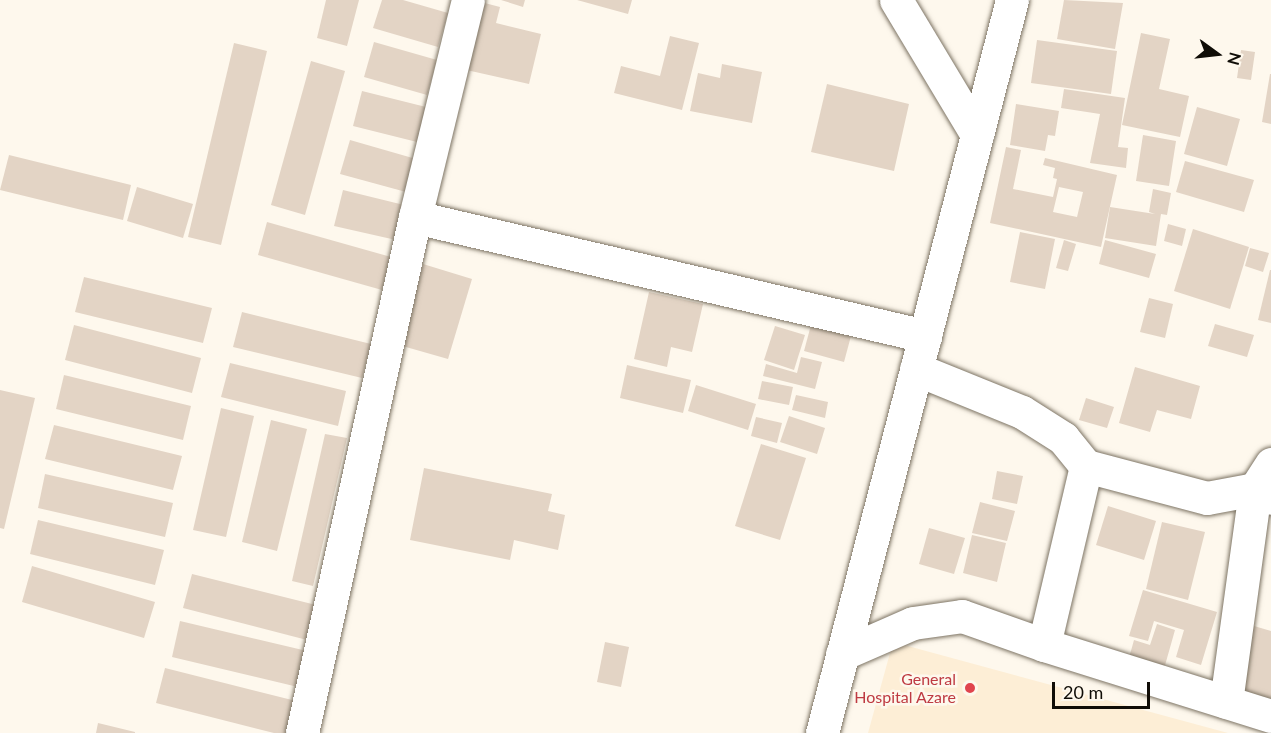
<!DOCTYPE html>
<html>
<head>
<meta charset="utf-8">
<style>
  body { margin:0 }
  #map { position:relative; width:1271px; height:733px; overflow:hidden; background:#fef8ed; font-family:Lato,sans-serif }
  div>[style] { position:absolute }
  .built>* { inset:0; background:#fdeed6 }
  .building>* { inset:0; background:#e3d4c5 }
  .roads { filter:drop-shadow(0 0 2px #7d7464) drop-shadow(0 0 2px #7d7464) }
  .minor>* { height:33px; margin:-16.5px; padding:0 16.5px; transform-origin:16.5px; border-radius:16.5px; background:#fff }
  .dots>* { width:16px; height:16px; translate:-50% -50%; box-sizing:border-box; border:3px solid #fef8ed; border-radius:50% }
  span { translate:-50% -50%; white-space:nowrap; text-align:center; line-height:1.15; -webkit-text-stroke:5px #fef8ed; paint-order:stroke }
  .health-label { font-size:16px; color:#be3a42 }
  .right { translate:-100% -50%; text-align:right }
  .north { position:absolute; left:1187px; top:24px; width:60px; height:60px; -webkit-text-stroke:4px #fef8ed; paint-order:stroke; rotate:105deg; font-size:16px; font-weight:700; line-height:24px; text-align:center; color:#100d07 }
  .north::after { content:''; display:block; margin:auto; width:21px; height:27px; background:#100d07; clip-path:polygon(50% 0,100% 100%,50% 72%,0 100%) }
  .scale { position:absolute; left:1052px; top:682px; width:98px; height:27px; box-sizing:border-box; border:3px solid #100d07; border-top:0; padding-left:8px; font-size:18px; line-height:21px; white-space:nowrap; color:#100d07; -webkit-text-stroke:4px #fef8ed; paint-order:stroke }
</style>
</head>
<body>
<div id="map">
  <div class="built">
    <i style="clip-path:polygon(893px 642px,1228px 733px,868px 733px)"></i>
  </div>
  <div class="building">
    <i style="clip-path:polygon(326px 0,359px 0,347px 46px,317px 38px)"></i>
    <i style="clip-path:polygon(382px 0,403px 0,448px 13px,438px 47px,373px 28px)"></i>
    <i style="clip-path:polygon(501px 0,525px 0,523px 7px)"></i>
    <i style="clip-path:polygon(577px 0,632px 0,628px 14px)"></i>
    <i style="clip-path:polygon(1064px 0,1123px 3px,1115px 49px,1057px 39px)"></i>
    <i style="clip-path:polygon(477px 1px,500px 7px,496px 23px,541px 34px,529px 84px,462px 69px)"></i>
    <i style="clip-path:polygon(1141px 33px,1170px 39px,1159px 89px,1189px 96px,1180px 137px,1122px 125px)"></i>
    <i style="clip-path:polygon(670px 36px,699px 43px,682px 110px,614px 93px,621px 66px,660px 76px)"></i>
    <i style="clip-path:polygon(1037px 40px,1117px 51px,1111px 94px,1031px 83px)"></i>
    <i style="clip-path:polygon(374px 42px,437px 60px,427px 95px,364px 77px)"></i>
    <i style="clip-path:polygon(234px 43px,267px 51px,221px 245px,188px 237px)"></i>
    <i style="clip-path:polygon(1241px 50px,1255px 52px,1251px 80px,1237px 78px)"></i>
    <i style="clip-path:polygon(311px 61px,345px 71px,305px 215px,271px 205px)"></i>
    <i style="clip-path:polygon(722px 64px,762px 72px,752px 123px,690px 111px,698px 73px,720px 78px)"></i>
    <i style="clip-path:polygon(1270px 74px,1271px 74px,1271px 124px,1262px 122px)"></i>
    <i style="clip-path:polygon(827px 84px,909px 104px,894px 171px,811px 152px)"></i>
    <i style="clip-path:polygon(1064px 89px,1125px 98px,1118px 147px,1128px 148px,1126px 168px,1090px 163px,1100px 114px,1061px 108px)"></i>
    <i style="clip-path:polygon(362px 91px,426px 107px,417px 142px,353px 126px)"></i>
    <i style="clip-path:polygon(1016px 104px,1059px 111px,1055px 136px,1048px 135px,1045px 151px,1010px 145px)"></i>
    <i style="clip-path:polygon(1197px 107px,1240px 119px,1227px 166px,1184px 154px)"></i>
    <i style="clip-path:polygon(1143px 135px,1176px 141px,1169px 186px,1136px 181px)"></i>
    <i style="clip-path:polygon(350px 140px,416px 159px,406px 192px,340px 174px)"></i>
    <i style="clip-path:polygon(evenodd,1006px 147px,1021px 150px,1013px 189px,1053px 197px,1057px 179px,1053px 178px,1055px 168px,1043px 165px,1045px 158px,1117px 175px,1101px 247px,990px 223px,1006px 147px,1059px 187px,1083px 192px,1077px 217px,1053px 212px,1059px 187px)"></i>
    <i style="clip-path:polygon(9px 155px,131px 185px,123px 220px,0 190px)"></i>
    <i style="clip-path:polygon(1185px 161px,1254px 180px,1244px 212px,1176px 192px)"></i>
    <i style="clip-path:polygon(137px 187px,193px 204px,183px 238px,127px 221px)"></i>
    <i style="clip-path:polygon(1153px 189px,1171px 193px,1167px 215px,1161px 214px,1156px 246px,1105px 238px,1110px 207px,1155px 214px,1149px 212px)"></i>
    <i style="clip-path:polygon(343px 190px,404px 205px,396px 240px,334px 226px)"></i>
    <i style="clip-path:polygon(267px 222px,391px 257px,382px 290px,258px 255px)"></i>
    <i style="clip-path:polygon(1168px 224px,1186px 229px,1182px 246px,1164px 241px)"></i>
    <i style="clip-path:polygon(1193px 229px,1249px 247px,1230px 309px,1174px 291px)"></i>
    <i style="clip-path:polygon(1020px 232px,1055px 239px,1045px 289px,1010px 282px)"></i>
    <i style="clip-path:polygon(1064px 240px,1076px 244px,1068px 271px,1056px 268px)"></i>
    <i style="clip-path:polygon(1105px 240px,1156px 254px,1149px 278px,1099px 264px)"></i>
    <i style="clip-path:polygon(1250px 248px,1269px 253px,1263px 272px,1245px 266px)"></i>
    <i style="clip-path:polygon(423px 264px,472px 279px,448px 359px,399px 345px)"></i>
    <i style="clip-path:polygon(1270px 270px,1271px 270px,1271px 323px,1258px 320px)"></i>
    <i style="clip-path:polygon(84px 277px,212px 308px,203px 343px,75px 312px)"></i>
    <i style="clip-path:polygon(649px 292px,703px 304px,692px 352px,671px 347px,667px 367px,634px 359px)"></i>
    <i style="clip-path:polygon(1149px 298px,1173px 304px,1165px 338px,1140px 332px)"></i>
    <i style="clip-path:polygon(242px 312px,371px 344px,362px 378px,233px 347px)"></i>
    <i style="clip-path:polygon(1215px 324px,1254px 335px,1247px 357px,1208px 346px)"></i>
    <i style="clip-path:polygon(74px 325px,201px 358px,192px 393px,65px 360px)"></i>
    <i style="clip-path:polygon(811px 325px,851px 336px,844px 362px,804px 351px)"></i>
    <i style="clip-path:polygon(775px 326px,805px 335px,794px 370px,764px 360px)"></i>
    <i style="clip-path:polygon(801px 357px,822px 362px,815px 389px,763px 376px,766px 364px,797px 373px)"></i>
    <i style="clip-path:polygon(230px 363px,346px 391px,338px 426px,221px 397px)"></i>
    <i style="clip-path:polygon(627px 365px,691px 380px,683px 413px,620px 398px)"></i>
    <i style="clip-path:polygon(1135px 367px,1200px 386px,1191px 419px,1157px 410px,1150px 432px,1119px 423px)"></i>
    <i style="clip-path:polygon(64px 375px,191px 406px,183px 440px,56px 409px)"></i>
    <i style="clip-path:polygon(762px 381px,793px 387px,789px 405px,758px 399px)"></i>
    <i style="clip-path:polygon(696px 385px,756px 404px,748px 430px,688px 411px)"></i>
    <i style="clip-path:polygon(0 390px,35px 398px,4px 529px,0 528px)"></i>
    <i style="clip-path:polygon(796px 395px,828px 402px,825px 418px,792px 410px)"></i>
    <i style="clip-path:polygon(1086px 398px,1114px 407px,1107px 428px,1079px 420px)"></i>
    <i style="clip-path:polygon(221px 408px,254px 416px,226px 537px,193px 530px)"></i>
    <i style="clip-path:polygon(789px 416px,825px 428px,817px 454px,780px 442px)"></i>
    <i style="clip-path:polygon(756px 417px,782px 423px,777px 443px,751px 436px)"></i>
    <i style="clip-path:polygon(271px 420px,307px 429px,277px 551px,242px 542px)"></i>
    <i style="clip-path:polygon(54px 425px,182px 456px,173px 490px,45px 459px)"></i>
    <i style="clip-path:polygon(325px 434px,347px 438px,313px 586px,292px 581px)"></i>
    <i style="clip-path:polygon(761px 444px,806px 458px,780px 540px,735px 526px)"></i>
    <i style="clip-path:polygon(424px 468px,552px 494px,548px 511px,565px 515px,558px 550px,514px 540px,510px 560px,410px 540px)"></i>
    <i style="clip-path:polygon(997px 471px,1023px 476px,1017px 504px,992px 499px)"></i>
    <i style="clip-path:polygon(45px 474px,173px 503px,165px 537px,38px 508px)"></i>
    <i style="clip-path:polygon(980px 502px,1015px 511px,1007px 541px,972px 533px)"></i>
    <i style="clip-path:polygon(1108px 506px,1156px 521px,1144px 560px,1096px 545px)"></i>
    <i style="clip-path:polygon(38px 520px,164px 550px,155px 585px,30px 554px)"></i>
    <i style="clip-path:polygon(1162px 522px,1205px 532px,1188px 600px,1146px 589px)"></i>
    <i style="clip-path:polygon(929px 528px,965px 538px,954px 574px,919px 564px)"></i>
    <i style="clip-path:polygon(972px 535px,1006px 543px,997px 582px,963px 573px)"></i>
    <i style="clip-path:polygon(32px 566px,155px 602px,144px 638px,22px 602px)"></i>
    <i style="clip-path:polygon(192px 574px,316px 605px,307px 640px,183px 608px)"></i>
    <i style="clip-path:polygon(1143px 590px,1217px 612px,1201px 665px,1176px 657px,1184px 630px,1154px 621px,1148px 641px,1129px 636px)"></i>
    <i style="clip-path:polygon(180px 621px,307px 651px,298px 687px,172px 657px)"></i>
    <i style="clip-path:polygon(1157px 624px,1175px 630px,1162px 676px,1127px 665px,1134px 640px,1150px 645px)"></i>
    <i style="clip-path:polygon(1254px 626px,1271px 631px,1271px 703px,1236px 693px)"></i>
    <i style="clip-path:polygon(605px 642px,629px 647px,621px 687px,597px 682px)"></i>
    <i style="clip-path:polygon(165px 668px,296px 701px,288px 733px,274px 733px,156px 703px)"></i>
    <i style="clip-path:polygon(98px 723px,135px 732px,135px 733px,96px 733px)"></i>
  </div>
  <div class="roads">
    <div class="minor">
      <i style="left:896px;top:0;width:157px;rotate:59deg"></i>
      <i style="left:415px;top:217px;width:524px;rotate:13.13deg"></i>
      <i style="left:916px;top:369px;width:114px;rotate:22.1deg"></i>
      <i style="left:1022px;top:412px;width:49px;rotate:32.4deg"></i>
      <i style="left:1063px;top:438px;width:36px;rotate:51deg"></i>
      <i style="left:1086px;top:466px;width:125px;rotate:14.8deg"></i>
      <i style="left:1207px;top:498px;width:49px;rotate:-10.6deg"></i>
      <i style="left:1255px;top:489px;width:30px;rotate:-57deg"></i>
      <i style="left:1044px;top:645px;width:184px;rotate:-76.8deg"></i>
      <i style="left:842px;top:654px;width:77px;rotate:-23.6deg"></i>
      <i style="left:913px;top:623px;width:49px;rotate:-8.1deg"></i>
      <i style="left:962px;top:616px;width:87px;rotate:19.5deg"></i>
      <i style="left:1044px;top:645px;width:238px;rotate:17.4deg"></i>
      <i style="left:1226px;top:702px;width:215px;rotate:-82.2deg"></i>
      <i style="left:1255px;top:489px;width:18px;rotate:29deg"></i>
      <i style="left:302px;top:733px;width:528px;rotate:-77.65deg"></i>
      <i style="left:415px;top:217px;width:223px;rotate:-76.3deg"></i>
      <i style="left:822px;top:733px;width:757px;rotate:-75.47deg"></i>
    </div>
  </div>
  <div class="dots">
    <i style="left:970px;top:688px;background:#e0444e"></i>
  </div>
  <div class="health-label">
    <span class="right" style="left:956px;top:688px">General<br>Hospital Azare</span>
  </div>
  <div class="north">N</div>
  <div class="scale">20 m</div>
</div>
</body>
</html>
